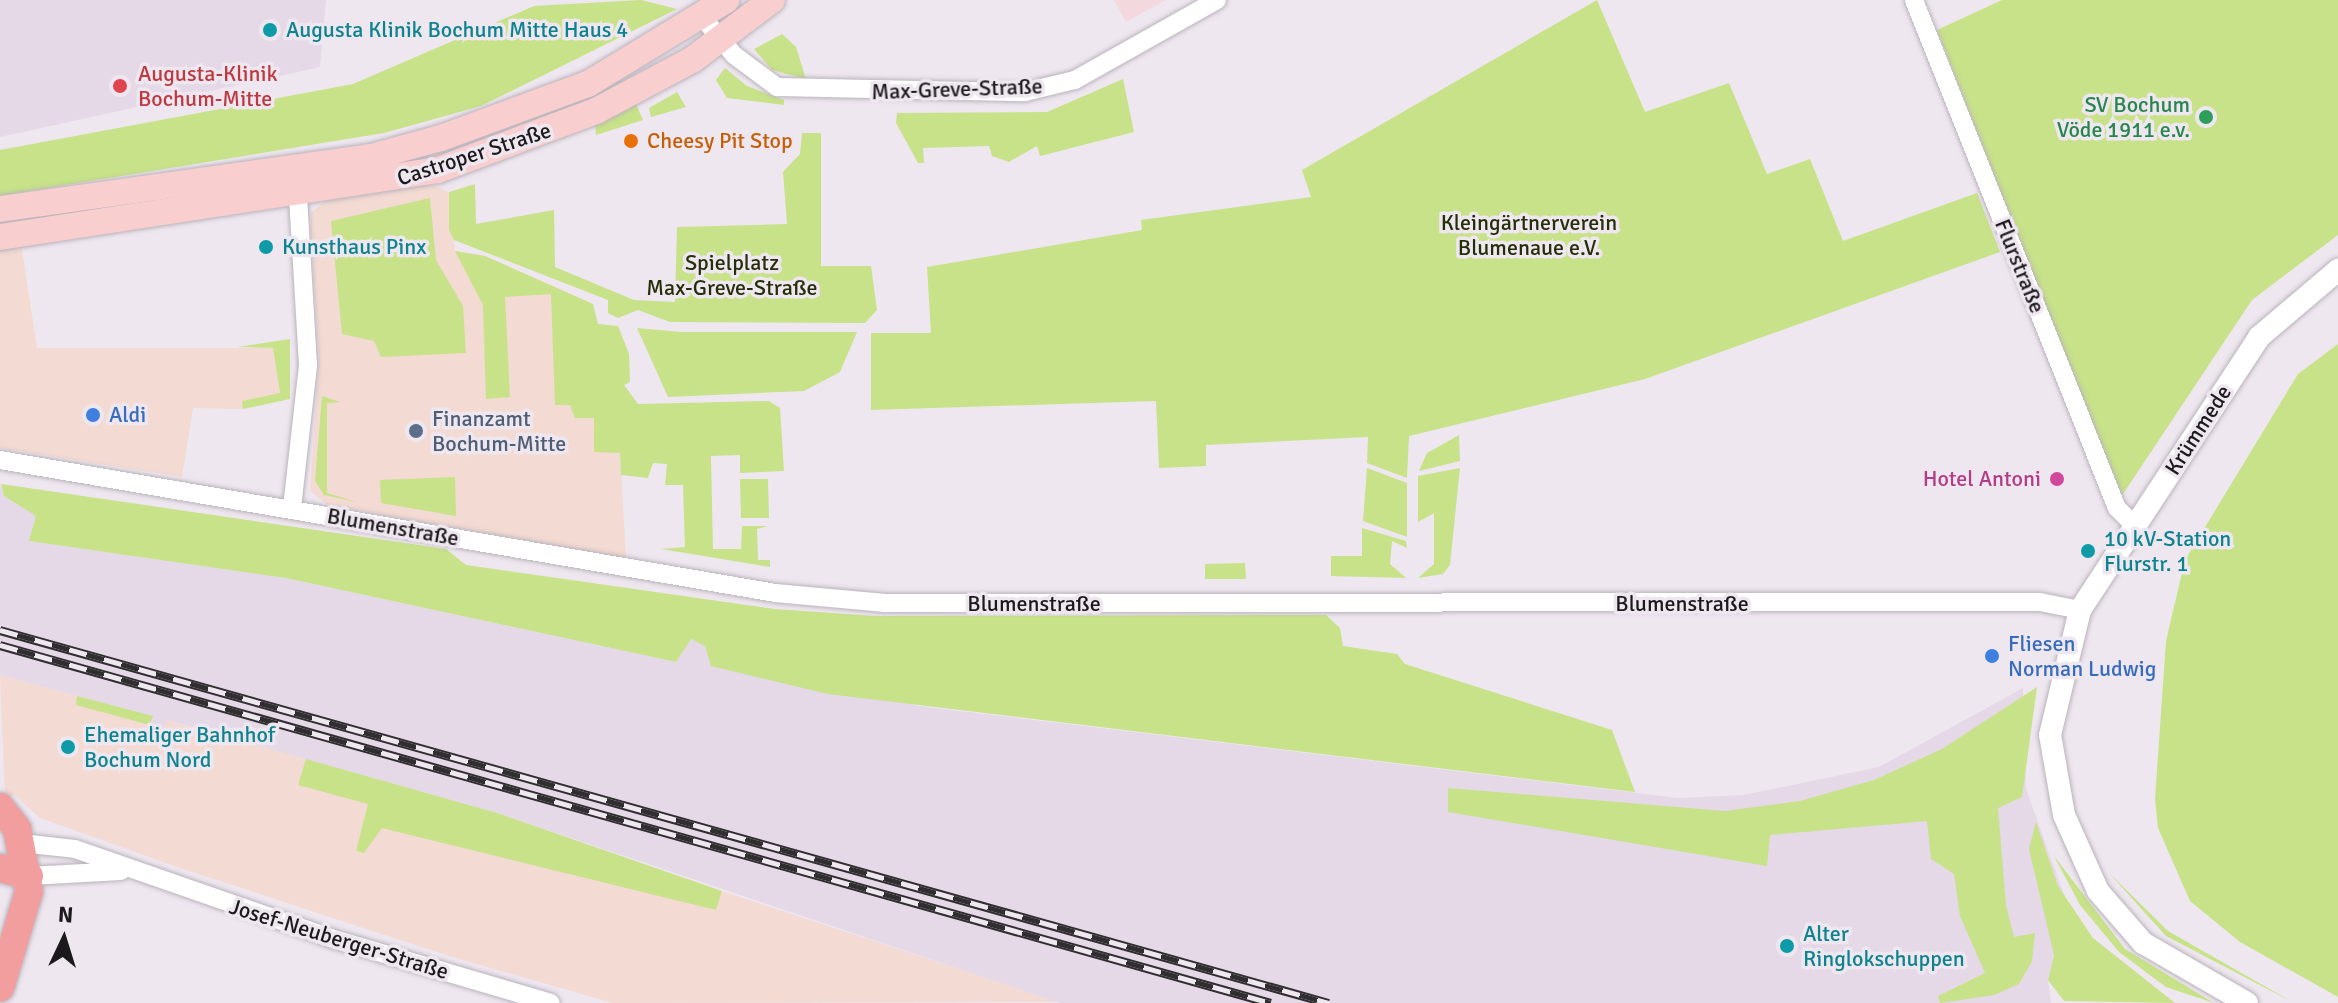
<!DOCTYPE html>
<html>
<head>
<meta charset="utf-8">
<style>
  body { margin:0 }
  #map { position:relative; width:2338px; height:1003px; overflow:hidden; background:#efe7f0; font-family:Signika,sans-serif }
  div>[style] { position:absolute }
  .commercial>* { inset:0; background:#f3dad2 }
  .built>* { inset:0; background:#e5d8e7 }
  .education>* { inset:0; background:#f3d8de }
  .green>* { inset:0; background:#c7e288 }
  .roads { filter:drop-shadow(0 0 2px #bab3bb) drop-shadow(0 0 2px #bab3bb) }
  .minor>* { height:18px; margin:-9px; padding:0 9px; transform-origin:9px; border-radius:9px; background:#fff }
  .tertiary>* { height:22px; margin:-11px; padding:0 11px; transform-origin:11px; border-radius:11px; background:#fff }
  .secondary>* { height:26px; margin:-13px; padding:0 13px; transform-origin:13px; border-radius:13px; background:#f9cecf }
  .primary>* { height:28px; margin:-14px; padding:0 14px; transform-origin:14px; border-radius:14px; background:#f29e9e }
  .rail>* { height:9px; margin-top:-4.5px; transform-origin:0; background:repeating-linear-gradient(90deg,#efe7f0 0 18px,#312e31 0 36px); box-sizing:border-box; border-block:2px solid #312e31 }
  .dots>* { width:22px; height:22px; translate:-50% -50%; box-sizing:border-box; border:4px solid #efe7f0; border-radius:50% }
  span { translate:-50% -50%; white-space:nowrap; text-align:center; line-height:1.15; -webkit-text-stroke:7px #efe7f0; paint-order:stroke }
  .culture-label { font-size:22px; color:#0d838f }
  .left { translate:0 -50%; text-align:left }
  .health-label { font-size:22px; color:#be3a42 }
  .street-label { font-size:22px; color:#1c191c }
  .leisure-label { font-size:22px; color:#27864d }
  .right { translate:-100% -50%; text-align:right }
  .food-label { font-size:22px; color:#c56008 }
  .park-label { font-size:22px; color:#252f07 }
  .shop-label { font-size:22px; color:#366cbe }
  .service-label { font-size:22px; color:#4e5e75 }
  .hotel-label { font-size:22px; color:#b23c85 }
  .north { position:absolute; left:24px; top:899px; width:80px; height:80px; -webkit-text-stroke:6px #efe7f0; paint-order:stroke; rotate:4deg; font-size:22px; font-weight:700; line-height:32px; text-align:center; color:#1c191c }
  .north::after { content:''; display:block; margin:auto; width:28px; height:36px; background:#1c191c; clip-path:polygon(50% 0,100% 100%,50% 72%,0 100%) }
</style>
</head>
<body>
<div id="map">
  <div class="commercial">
    <i style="clip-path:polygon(430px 184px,449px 192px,455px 251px,485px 256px,593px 304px,594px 451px,620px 453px,626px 558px,328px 505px,310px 491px,319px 361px,310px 214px,327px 199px)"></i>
    <i style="clip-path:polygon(21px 243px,37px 348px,273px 348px,280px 394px,243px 401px,243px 409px,193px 408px,182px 477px,0 448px,0 246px)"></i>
    <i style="clip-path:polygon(0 675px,153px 716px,150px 729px,162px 733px,166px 720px,306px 759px,299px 785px,369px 804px,356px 851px,364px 853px,382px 827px,716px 909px,722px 891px,1060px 1002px,613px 1003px,452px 957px,174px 866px,40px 818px,15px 795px,5px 798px)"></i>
  </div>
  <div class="built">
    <i style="clip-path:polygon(0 0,326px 0,320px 67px,0 137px)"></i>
    <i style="clip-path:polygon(0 484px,4px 496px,37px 516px,30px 541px,286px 578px,676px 662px,690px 639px,918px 706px,1678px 798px,1744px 795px,1879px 767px,2023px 688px,2026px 789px,2066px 900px,2048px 980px,2051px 1003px,1060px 1003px,497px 813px,167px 720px,163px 733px,149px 729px,152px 716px,0 675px)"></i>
  </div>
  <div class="education">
    <i style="clip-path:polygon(1114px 0,1166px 0,1126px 22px)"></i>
  </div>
  <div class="green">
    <i style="clip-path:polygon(641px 0,677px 9px,481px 106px,384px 133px,0 196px,0 150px,353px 84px,534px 6px)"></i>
    <i style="clip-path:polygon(1597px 0,1645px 112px,1729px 83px,1767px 174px,1810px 159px,1843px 241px,1977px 193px,2000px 252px,1645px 379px,1409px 436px,1407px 478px,1367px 463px,1368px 437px,1206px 445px,1206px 466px,1159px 468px,1156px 401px,871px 410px,871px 333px,931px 333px,927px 267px,1142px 230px,1141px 220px,1311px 197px,1302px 170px)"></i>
    <i style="clip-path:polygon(2002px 0,2338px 0,2338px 235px,2252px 300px,2121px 497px,1937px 30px)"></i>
    <i style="clip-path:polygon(782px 34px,796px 47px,806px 79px,772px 70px,754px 49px)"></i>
    <i style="clip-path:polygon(725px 68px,747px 86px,784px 100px,784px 105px,727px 98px,716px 80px)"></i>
    <i style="clip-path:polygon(1123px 79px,1134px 132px,1040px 156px,1037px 146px,1009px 162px,992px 156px,989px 146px,923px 148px,924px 163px,918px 163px,896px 123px,897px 113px,1047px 112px)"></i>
    <i style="clip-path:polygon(677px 92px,686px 107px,651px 117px,649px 108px)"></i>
    <i style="clip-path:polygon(635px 102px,643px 120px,596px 135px,595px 122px)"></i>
    <i style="clip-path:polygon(802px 133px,821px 133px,821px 266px,871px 266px,877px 310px,865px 323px,670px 322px,638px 310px,618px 318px,608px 313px,608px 300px,454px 240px,449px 230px,449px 192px,475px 184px,476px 224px,554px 210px,555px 267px,634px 300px,675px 302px,677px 227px,787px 224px,783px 172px,800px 154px)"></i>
    <i style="clip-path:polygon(430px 198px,436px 260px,463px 306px,466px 353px,381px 357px,374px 341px,342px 334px,331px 221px)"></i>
    <i style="clip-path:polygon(455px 251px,485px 256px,593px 304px,598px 324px,618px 326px,629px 354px,630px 382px,624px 385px,638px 404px,769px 401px,780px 408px,784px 471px,740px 473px,740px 455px,711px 456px,713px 549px,741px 549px,742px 526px,768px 526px,757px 529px,758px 560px,770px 560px,770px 567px,661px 549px,685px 547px,683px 485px,665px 485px,667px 464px,653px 463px,648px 478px,621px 475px,620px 453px,594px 452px,594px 418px,575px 418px,570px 405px,555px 405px,551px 294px,505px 297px,510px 397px,486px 399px,483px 305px)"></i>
    <i style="clip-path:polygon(637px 328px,681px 332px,857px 332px,840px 372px,804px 391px,668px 397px)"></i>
    <i style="clip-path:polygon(290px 339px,290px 399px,243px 409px,242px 401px,280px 393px,273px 348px,237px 347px)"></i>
    <i style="clip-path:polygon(2338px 344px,2338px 997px,2240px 942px,2190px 901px,2158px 828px,2155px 799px,2166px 641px,2185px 560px,2298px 374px)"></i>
    <i style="clip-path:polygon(322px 396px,340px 402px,327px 403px,327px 493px,357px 502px,324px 495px,315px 481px)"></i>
    <i style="clip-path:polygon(1459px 435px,1460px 461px,1419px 471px,1427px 453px)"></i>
    <i style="clip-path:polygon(1367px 468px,1407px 483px,1407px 537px,1363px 521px)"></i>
    <i style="clip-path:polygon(1460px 468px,1450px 565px,1443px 574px,1418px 578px,1434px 564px,1434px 513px,1418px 522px,1418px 476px)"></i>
    <i style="clip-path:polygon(455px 477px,456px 516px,381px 503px,380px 480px)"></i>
    <i style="clip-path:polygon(740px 479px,768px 479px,769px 518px,741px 518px)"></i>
    <i style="clip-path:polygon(1px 484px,446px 549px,466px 565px,775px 609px,875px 616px,1326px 615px,1340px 628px,1343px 646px,1397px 654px,1405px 664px,1612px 730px,1635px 792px,828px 694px,711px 666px,705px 646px,691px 639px,676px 662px,286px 578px,29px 541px,36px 516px,4px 496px)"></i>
    <i style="clip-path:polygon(1362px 528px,1406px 541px,1407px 548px,1392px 541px,1390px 564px,1406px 578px,1331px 576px,1331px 556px,1362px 556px)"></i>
    <i style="clip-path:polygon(1245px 563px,1246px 579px,1205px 579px,1205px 564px)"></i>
    <i style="clip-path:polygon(2037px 687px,2022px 797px,1998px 808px,2006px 905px,2014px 937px,2035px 933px,2032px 961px,2019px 984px,1994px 995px,1940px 1003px,1938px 996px,1985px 973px,1960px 916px,1954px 874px,1931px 859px,1927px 821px,1770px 835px,1767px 866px,1448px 812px,1448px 788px,1725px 811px,1800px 801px,1874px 780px,1942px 749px)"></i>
    <i style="clip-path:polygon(77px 696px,153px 716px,150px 725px,76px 705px)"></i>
    <i style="clip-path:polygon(306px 759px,497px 813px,722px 891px,716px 910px,382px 828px,364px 853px,356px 851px,368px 804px,298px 785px)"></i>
    <i style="clip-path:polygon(2036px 822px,2058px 886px,2093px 938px,2175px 1003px,2064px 1001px,2048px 980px,2054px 955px,2029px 849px)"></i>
    <i style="clip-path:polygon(2054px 856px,2125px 949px,2214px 1003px,2166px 987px,2119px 952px,2080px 905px)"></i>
    <i style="clip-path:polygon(2108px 872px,2168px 931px,2294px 1003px,2166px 936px)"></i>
  </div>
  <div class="roads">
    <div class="minor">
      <i style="left:1914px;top:0;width:547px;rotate:68.22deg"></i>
      <i style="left:2117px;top:508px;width:25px;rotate:45deg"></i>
      <i style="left:703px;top:18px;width:48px;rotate:50deg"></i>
      <i style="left:734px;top:55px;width:54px;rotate:36.7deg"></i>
      <i style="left:777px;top:87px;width:248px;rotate:1.2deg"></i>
      <i style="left:1025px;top:92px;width:51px;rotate:-13.5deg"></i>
      <i style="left:1075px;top:80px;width:163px;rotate:-29.4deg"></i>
      <i style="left:0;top:460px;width:787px;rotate:9.73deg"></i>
      <i style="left:776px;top:593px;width:109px;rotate:5.2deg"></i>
      <i style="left:885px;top:603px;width:1155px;rotate:-0.05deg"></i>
      <i style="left:2040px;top:602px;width:41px;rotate:11.3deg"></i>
      <i style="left:292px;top:508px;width:144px;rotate:-83.6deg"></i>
      <i style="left:308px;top:365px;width:185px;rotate:-93.4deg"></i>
      <i style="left:21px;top:843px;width:54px;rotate:6.3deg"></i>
      <i style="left:75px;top:849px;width:270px;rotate:19.2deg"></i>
      <i style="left:330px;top:938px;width:230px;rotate:16.4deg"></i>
      <i style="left:29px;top:876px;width:92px;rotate:-3.1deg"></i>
    </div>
    <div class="tertiary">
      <i style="left:2247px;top:1003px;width:120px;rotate:-150deg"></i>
      <i style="left:2143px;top:943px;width:69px;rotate:-130.9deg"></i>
      <i style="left:2098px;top:891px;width:83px;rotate:-114.1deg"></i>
      <i style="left:2064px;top:815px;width:81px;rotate:-99.9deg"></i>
      <i style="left:2050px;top:735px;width:129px;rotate:-76.5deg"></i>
      <i style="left:2080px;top:610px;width:326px;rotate:-56.7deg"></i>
      <i style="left:2259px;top:337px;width:104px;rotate:-40.3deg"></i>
    </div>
    <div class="secondary">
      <i style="left:0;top:209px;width:379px;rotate:-8deg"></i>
      <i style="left:375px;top:156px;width:68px;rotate:-15.3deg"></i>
      <i style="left:441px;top:138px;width:157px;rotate:-20.2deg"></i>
      <i style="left:588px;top:84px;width:162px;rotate:-31.3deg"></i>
      <i style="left:0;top:237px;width:443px;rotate:-8.7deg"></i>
      <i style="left:438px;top:170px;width:169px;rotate:-20.5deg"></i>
      <i style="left:596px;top:111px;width:109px;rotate:-28deg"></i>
      <i style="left:692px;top:60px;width:100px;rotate:-36.9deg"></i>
    </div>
    <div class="primary">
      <i style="left:0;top:807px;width:28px;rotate:52deg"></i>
      <i style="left:17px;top:829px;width:63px;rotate:79deg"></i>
      <i style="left:29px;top:891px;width:101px;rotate:106.6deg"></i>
      <i style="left:0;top:868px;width:30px;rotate:15deg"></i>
    </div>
  </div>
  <div class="rail">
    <i style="left:0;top:630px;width:1380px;rotate:15.68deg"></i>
    <i style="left:0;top:645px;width:1320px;rotate:15.73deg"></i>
  </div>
  <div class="dots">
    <i style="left:270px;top:30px;background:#0f9aa8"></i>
    <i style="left:120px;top:86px;background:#e0444e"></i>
    <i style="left:2206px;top:117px;background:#2e9e5b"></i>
    <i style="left:631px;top:141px;background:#e8710a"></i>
    <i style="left:266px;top:247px;background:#0f9aa8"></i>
    <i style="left:93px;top:415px;background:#3f7fe0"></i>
    <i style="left:416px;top:431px;background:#5c6f8a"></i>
    <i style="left:2057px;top:479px;background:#d1479c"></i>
    <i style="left:2088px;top:551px;background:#0f9aa8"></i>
    <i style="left:1992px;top:656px;background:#3f7fe0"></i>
    <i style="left:68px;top:747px;background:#0f9aa8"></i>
    <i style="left:1787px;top:946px;background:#0f9aa8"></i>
  </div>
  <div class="culture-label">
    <span class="left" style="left:286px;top:30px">Augusta Klinik Bochum Mitte Haus 4</span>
    <span class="left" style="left:282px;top:247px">Kunsthaus Pinx</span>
    <span class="left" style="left:2104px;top:551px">10 kV-Station<br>Flurstr. 1</span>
    <span class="left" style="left:84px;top:747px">Ehemaliger Bahnhof<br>Bochum Nord</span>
    <span class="left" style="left:1803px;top:946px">Alter<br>Ringlokschuppen</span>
  </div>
  <div class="health-label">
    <span class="left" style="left:138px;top:86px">Augusta-Klinik<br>Bochum-Mitte</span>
  </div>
  <div class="street-label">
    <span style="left:957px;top:89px;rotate:-2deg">Max-Greve-Straße</span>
    <span style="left:474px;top:154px;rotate:-18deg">Castroper Straße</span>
    <span style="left:2020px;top:266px;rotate:68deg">Flurstraße</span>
    <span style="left:2198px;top:430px;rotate:-57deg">Krümmede</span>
    <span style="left:393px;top:527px;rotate:10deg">Blumenstraße</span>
    <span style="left:1034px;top:604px">Blumenstraße</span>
    <span style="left:1682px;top:604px">Blumenstraße</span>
    <span style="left:339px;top:939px;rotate:17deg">Josef-Neuberger-Straße</span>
  </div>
  <div class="leisure-label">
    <span class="right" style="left:2190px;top:117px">SV Bochum<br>Vöde 1911 e.v.</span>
  </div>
  <div class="food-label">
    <span class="left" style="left:647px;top:141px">Cheesy Pit Stop</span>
  </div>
  <div class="park-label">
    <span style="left:1529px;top:235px">Kleingärtnerverein<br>Blumenaue e.V.</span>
    <span style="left:732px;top:275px">Spielplatz<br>Max-Greve-Straße</span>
  </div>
  <div class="shop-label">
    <span class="left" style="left:109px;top:415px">Aldi</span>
    <span class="left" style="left:2008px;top:656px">Fliesen<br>Norman Ludwig</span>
  </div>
  <div class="service-label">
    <span class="left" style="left:432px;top:431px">Finanzamt<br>Bochum-Mitte</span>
  </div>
  <div class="hotel-label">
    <span class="right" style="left:2041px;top:479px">Hotel Antoni</span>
  </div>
  <div class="north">N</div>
</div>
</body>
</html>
